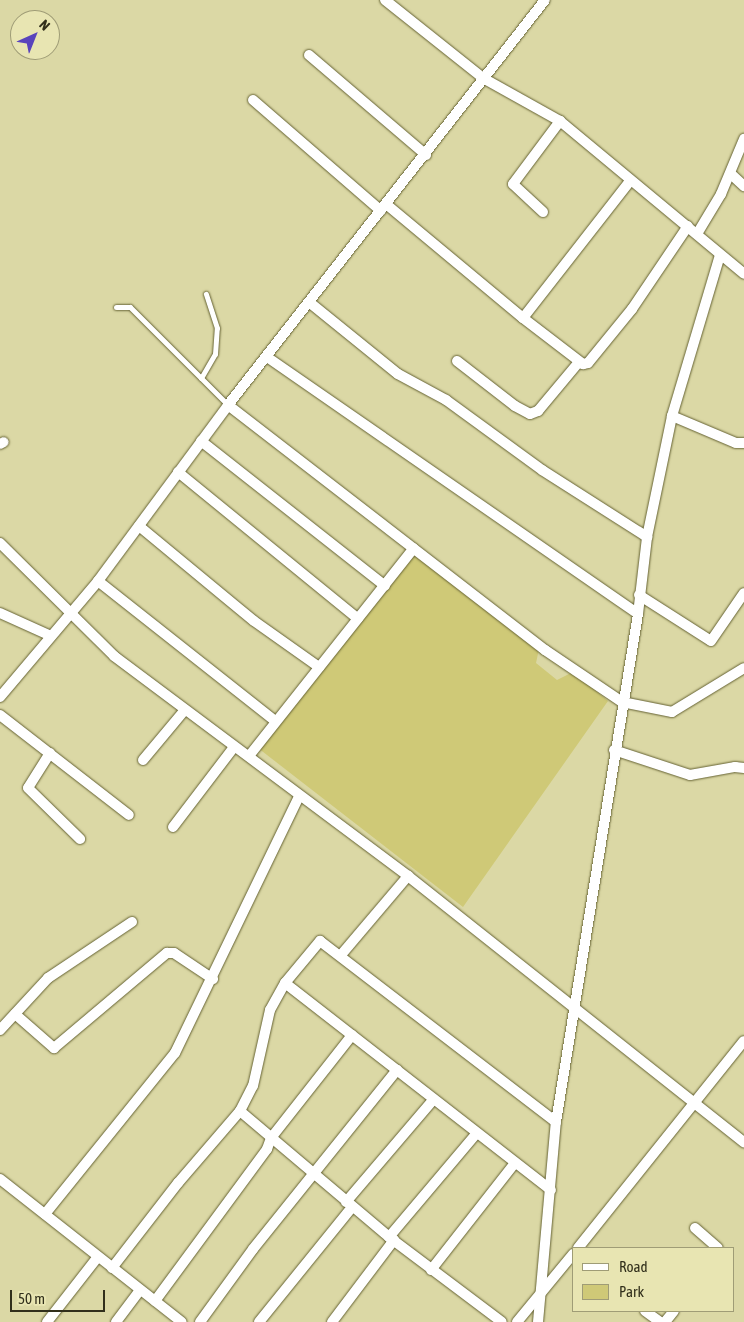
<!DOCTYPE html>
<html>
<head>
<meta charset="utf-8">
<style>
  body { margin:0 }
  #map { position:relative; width:744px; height:1322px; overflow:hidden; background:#dbd8a5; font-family:"Asap Condensed",sans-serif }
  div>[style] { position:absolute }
  .green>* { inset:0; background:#cfc977 }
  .roads { filter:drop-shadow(0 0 1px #656233) drop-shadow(0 0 1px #656233) }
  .lane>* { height:5px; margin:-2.5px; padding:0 2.5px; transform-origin:2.5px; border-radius:2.5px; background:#fff }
  .street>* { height:10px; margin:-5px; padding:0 5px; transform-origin:5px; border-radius:5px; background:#fff }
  span { translate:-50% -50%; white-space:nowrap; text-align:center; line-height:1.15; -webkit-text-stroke:4px #e8e5b2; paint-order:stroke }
  .legend { position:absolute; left:572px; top:1247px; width:162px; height:65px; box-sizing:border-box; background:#e8e5b2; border:1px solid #9f9c76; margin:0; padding:6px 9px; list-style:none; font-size:15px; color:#312f1b }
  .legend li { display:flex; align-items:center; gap:10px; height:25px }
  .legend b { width:25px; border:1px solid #9f9c76 }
  .north { position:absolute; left:10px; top:10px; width:50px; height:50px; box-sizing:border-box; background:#e8e5b2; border:1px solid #9f9c76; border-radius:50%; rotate:44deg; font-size:14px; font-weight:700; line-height:20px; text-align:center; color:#312f1b }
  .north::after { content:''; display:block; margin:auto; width:18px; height:22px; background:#5944bc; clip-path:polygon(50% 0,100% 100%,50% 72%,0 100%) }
  .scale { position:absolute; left:10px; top:1290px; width:95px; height:22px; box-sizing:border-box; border:2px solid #312f1b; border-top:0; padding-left:6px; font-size:15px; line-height:18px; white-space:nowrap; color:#312f1b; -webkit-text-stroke:4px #e8e5b2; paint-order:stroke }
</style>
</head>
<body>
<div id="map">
  <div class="green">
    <i style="clip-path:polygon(416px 553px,539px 649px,536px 663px,557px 680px,573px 672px,608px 701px,463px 907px,258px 748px)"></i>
  </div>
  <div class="roads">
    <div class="lane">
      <i style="left:116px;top:307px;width:14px"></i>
      <i style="left:130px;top:307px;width:139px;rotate:45deg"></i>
      <i style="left:201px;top:378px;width:28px;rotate:-60deg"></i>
      <i style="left:215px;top:354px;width:26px;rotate:-86deg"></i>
      <i style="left:217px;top:328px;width:36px;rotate:-108deg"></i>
    </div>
    <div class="street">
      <i style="left:385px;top:0;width:125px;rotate:38.5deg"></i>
      <i style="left:483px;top:78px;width:88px;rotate:29.2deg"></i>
      <i style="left:560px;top:121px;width:239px;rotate:39.7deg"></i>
      <i style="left:309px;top:55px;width:154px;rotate:40.5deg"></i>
      <i style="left:253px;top:100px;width:169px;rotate:40.9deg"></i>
      <i style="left:731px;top:174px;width:18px;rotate:43deg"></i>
      <i style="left:386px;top:204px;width:178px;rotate:39.8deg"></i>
      <i style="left:523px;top:318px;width:76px;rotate:37.5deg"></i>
      <i style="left:583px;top:364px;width:5px;rotate:-11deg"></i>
      <i style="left:588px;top:363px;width:70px;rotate:-50.8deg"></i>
      <i style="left:632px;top:309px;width:100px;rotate:-56deg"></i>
      <i style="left:543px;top:212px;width:41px;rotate:-137deg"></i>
      <i style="left:513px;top:184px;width:79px;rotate:-53.3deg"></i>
      <i style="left:697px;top:234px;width:47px;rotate:-59deg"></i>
      <i style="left:721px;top:194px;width:60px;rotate:-67.3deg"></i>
      <i style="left:309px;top:302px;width:114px;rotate:39deg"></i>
      <i style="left:398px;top:374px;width:55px;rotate:28.4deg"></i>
      <i style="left:446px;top:400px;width:119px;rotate:36.1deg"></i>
      <i style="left:542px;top:470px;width:125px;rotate:32.5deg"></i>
      <i style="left:523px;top:318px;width:174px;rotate:-52deg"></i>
      <i style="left:267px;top:357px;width:451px;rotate:34.7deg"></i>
      <i style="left:457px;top:361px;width:73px;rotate:37.8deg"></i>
      <i style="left:515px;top:406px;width:17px;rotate:28deg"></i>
      <i style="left:530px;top:414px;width:9px;rotate:-21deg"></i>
      <i style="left:538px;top:411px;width:64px;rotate:-50.1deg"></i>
      <i style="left:228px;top:405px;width:401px;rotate:37.7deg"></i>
      <i style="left:545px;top:650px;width:93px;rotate:34deg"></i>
      <i style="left:622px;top:702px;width:51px;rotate:11.3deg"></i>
      <i style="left:672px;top:712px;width:84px;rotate:-31.4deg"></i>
      <i style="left:672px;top:416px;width:69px;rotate:22.9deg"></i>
      <i style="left:736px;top:443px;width:8px"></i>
      <i style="left:201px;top:441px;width:234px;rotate:38.2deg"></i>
      <i style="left:0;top:444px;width:4px;rotate:-27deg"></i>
      <i style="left:178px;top:472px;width:232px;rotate:39.2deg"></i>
      <i style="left:139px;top:526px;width:149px;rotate:39.6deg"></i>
      <i style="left:254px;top:621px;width:80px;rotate:35.3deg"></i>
      <i style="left:0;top:543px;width:161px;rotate:44.7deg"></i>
      <i style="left:114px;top:656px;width:367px;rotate:36.8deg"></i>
      <i style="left:408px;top:876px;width:429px;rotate:38.4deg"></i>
      <i style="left:98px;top:581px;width:226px;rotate:38.3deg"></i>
      <i style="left:639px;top:595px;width:85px;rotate:32.6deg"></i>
      <i style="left:711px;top:641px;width:58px;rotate:-55.5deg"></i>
      <i style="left:0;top:613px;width:56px;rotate:24.3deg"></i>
      <i style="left:0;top:697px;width:152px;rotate:-49.8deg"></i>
      <i style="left:98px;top:581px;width:219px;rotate:-53.5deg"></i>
      <i style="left:228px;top:405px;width:514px;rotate:-51.95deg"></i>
      <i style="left:0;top:715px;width:163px;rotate:37.8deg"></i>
      <i style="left:614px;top:750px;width:80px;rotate:18.2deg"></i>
      <i style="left:690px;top:775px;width:46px;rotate:-10.1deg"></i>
      <i style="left:735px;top:767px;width:9px;rotate:6deg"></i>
      <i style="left:50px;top:753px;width:41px;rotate:122.2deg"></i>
      <i style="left:28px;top:788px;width:73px;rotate:44.4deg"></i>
      <i style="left:249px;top:756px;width:265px;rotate:-51.6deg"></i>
      <i style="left:143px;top:760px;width:64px;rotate:-50.1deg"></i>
      <i style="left:173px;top:827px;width:101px;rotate:-52.7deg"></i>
      <i style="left:341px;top:955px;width:104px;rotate:-49.7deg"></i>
      <i style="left:285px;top:983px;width:337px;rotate:37.9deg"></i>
      <i style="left:15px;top:1014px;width:52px;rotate:41.1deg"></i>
      <i style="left:54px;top:1048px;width:148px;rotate:-40.1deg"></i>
      <i style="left:167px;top:953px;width:7px"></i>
      <i style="left:174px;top:953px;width:47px;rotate:33.7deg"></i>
      <i style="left:0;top:1030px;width:71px;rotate:-47.3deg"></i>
      <i style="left:48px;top:978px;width:101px;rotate:-33.7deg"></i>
      <i style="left:240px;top:1111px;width:195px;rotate:40.2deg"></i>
      <i style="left:389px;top:1237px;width:141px;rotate:37deg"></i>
      <i style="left:0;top:1179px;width:231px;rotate:38.2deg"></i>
      <i style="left:346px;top:1202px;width:135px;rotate:-49.5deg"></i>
      <i style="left:45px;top:1214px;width:207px;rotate:-51.1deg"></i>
      <i style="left:175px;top:1053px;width:285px;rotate:-64.2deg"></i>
      <i style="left:695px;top:1228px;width:30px;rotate:41deg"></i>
      <i style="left:389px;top:1237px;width:135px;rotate:-49.8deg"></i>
      <i style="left:578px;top:1248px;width:265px;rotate:-51.3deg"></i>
      <i style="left:112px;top:1268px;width:108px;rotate:-52.2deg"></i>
      <i style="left:178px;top:1183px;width:95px;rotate:-49.3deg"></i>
      <i style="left:240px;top:1111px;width:28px;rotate:-63deg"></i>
      <i style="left:253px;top:1086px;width:78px;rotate:-77.4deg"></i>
      <i style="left:270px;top:1010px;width:31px;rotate:-61deg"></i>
      <i style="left:285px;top:983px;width:55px;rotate:-50.2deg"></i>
      <i style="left:320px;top:941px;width:297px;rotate:37.5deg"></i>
      <i style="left:431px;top:1270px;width:135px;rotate:-51.9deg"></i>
      <i style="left:155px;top:1301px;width:189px;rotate:-53.6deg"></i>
      <i style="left:267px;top:1149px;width:12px;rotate:-70deg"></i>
      <i style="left:271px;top:1138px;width:131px;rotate:-51.8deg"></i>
      <i style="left:645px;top:1311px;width:19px;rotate:36deg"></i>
      <i style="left:47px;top:1322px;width:81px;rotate:-52deg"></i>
      <i style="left:116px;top:1322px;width:40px;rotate:-53deg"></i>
      <i style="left:200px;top:1322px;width:90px;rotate:-54deg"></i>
      <i style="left:253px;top:1249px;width:230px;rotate:-51.2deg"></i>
      <i style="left:259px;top:1322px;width:148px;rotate:-51deg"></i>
      <i style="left:332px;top:1322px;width:103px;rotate:-52.9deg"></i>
      <i style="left:517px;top:1322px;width:88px;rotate:-50.5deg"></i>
      <i style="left:538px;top:1322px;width:201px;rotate:-84.9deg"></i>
      <i style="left:556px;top:1122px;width:515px;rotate:-80.83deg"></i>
      <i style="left:638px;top:614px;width:78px;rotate:-83.3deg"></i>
      <i style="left:647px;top:537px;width:124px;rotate:-78.3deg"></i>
      <i style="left:672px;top:416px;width:168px;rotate:-73.4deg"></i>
      <i style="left:665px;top:1322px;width:14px;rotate:-51deg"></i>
    </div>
  </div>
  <ul class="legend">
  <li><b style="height:6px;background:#fff"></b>Road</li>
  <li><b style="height:14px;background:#cfc977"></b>Park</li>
  </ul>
  <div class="north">N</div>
  <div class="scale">50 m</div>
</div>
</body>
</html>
